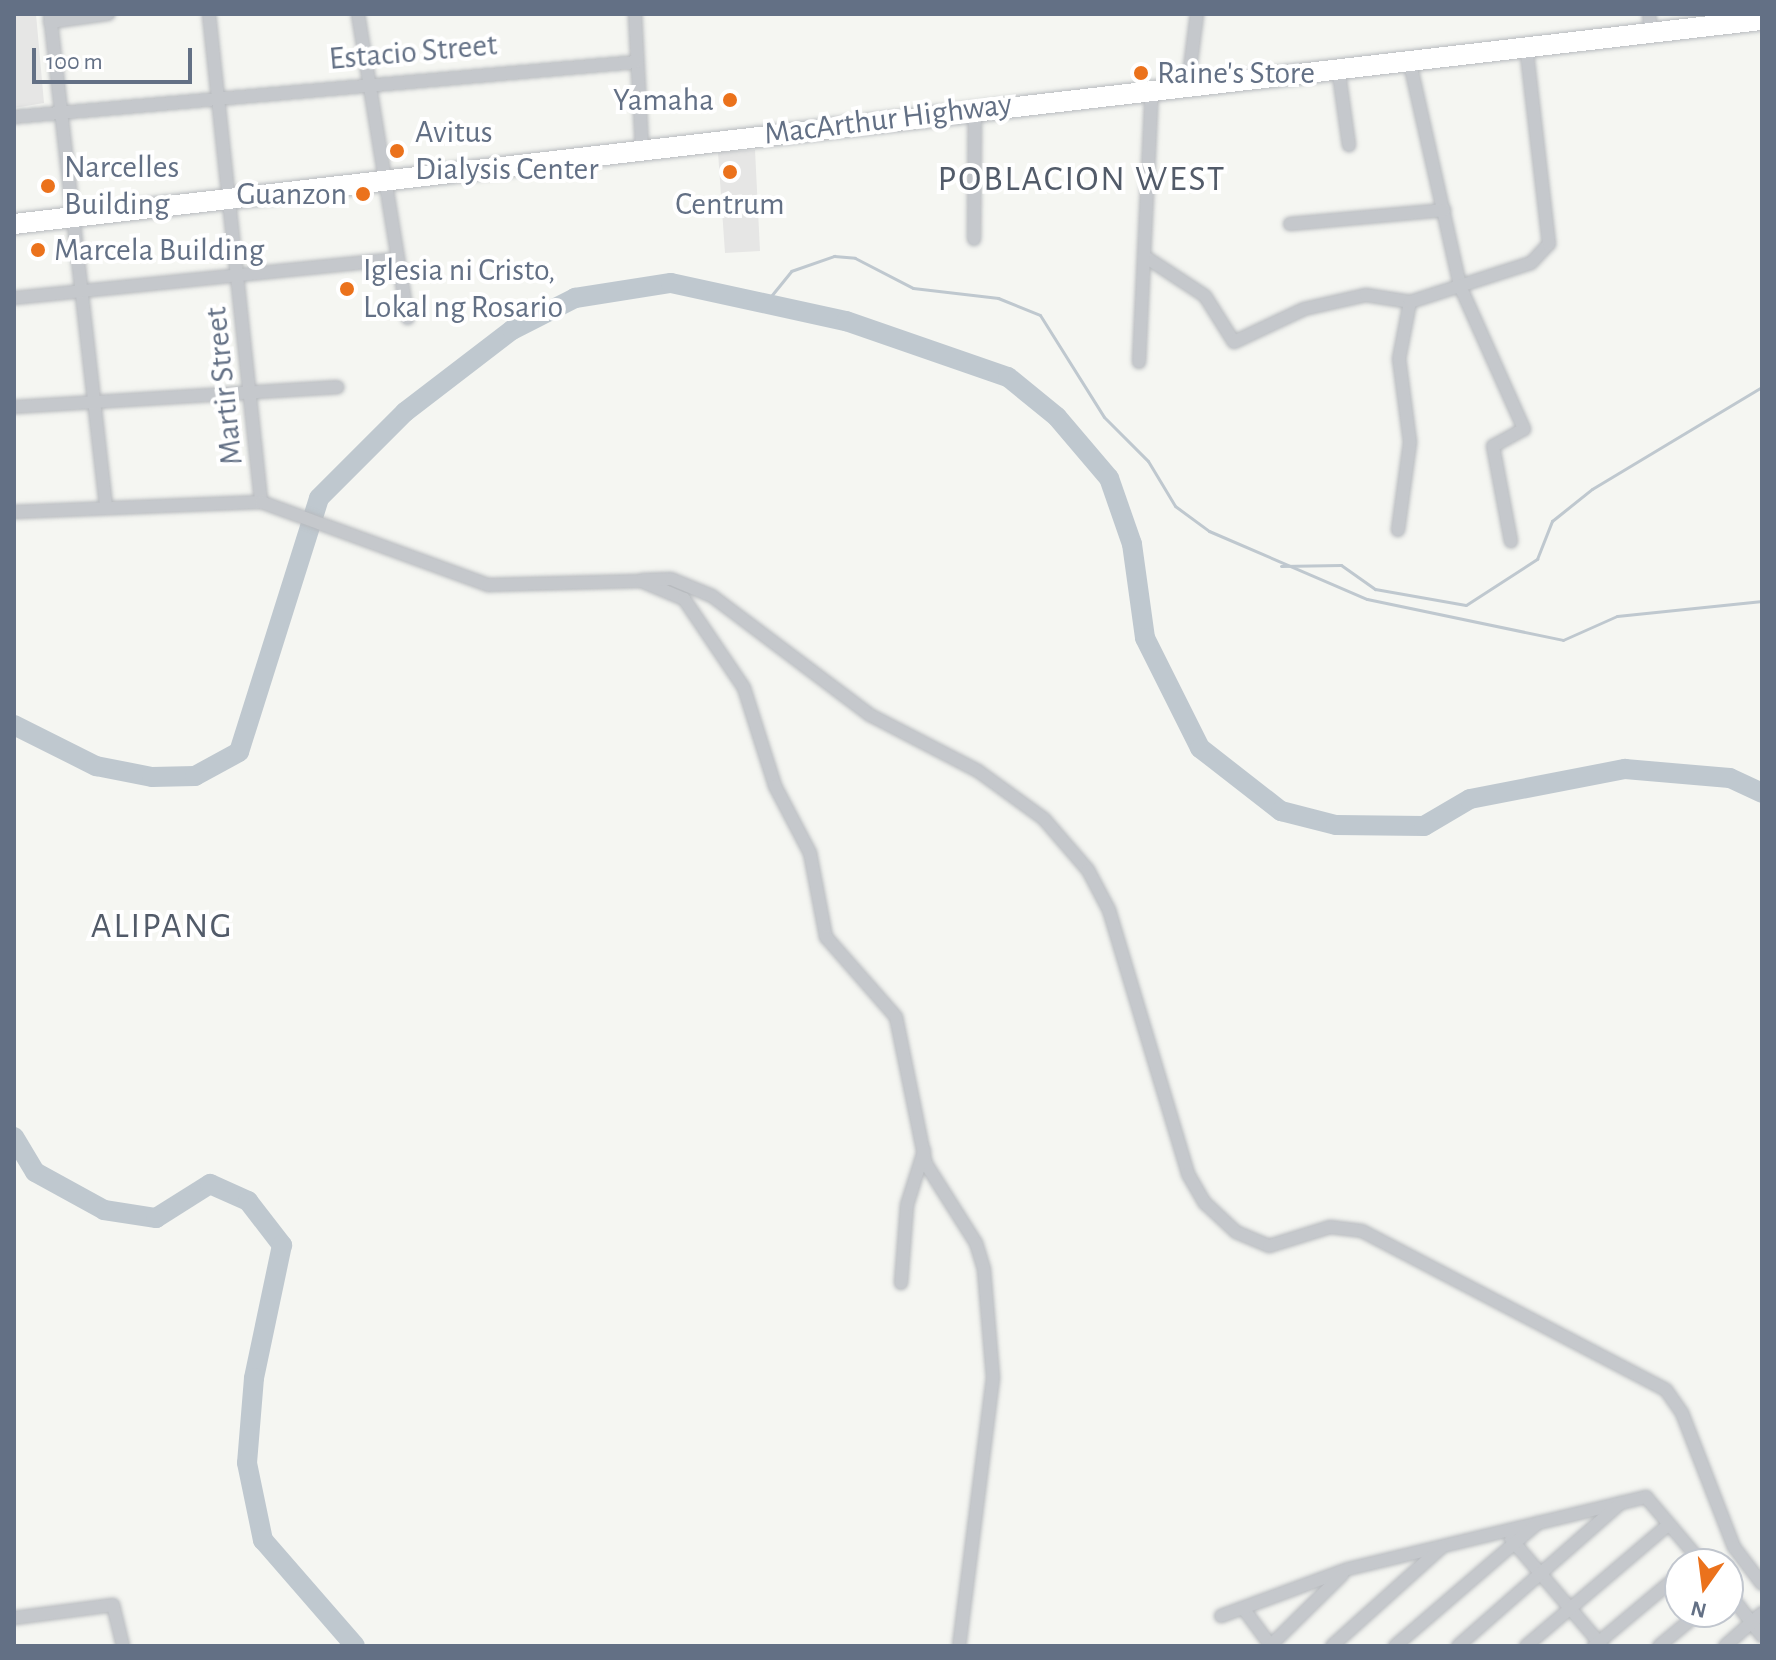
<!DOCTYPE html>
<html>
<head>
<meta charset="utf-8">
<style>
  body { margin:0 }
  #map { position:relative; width:1776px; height:1660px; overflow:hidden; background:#f5f6f2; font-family:"Alegreya Sans",sans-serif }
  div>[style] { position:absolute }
  .built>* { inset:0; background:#e6e6e5 }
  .stream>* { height:3px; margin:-1.5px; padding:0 1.5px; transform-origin:1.5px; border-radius:1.5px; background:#bfc8cf }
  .river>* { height:20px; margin:-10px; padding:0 10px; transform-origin:10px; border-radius:10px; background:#bfc8cf }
  .roads { filter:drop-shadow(0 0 2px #b7babe) drop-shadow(0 0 2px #b7babe) }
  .minor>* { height:12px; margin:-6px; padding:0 6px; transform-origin:6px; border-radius:6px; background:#c5c8cc }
  .trunk>* { height:20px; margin:-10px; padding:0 10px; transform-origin:10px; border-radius:10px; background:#fff }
  .dots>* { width:22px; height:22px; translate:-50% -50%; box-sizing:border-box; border:4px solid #fff; border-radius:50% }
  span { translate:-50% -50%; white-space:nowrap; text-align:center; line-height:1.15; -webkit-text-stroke:8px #fff; paint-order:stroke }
  .street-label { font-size:32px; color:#637085 }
  .poi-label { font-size:32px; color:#637085 }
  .left { translate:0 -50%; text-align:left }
  .right { translate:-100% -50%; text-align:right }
  .quarter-label { font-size:36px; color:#525b69; letter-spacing:2px }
  .frame { position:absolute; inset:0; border:16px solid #637085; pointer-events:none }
  .north { position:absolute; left:1664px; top:1548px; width:80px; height:80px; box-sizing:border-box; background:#fff; border:2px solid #c1c6ce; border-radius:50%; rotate:194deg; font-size:22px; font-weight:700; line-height:32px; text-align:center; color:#637085 }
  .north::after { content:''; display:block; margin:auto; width:28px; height:36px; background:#eb721c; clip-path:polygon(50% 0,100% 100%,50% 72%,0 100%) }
  .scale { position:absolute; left:32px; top:48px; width:160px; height:36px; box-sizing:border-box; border:4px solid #637085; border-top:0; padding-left:10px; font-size:24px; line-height:28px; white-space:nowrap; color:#637085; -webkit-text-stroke:6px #fff; paint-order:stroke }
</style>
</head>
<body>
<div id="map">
  <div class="built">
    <i style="clip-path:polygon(14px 14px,36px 14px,44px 103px,14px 108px)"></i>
    <i style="clip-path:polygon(755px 150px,760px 251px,725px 253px,718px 152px)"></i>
  </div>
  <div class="stream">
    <i style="left:767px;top:301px;width:38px;rotate:-51deg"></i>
    <i style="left:791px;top:271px;width:46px;rotate:-19.2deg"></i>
    <i style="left:834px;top:256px;width:21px;rotate:5deg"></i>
    <i style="left:855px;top:258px;width:65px;rotate:27.3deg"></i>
    <i style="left:913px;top:288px;width:86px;rotate:6.7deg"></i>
    <i style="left:998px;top:298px;width:45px;rotate:22deg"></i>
    <i style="left:1040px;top:315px;width:120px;rotate:57.9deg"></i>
    <i style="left:1104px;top:417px;width:62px;rotate:45deg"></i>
    <i style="left:1148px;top:461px;width:52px;rotate:59deg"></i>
    <i style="left:1175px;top:506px;width:42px;rotate:36.3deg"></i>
    <i style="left:1209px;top:531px;width:172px;rotate:23.3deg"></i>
    <i style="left:1367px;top:599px;width:200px;rotate:11.8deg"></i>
    <i style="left:1563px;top:640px;width:59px;rotate:-24deg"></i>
    <i style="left:1617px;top:616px;width:146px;rotate:-5.9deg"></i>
    <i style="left:1281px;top:566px;width:60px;rotate:-1deg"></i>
    <i style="left:1341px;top:565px;width:42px;rotate:35.2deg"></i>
    <i style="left:1375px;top:589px;width:92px;rotate:10deg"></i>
    <i style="left:1466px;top:605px;width:85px;rotate:-32.9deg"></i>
    <i style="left:1537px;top:559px;width:41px;rotate:-68.5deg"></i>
    <i style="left:1552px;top:521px;width:51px;rotate:-38.7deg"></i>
    <i style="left:1592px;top:489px;width:198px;rotate:-31deg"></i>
  </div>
  <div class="river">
    <i style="left:14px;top:725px;width:92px;rotate:26.6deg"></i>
    <i style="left:96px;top:766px;width:57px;rotate:11.1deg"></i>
    <i style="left:152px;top:777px;width:43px;rotate:-1.3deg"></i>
    <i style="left:195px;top:776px;width:50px;rotate:-28.6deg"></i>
    <i style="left:239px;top:752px;width:266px;rotate:-72.5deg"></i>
    <i style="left:319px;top:498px;width:122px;rotate:-45deg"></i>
    <i style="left:405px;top:412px;width:135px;rotate:-37.5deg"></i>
    <i style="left:512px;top:330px;width:71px;rotate:-26.9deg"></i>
    <i style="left:575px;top:298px;width:97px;rotate:-8.9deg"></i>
    <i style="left:671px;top:283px;width:179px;rotate:12.3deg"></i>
    <i style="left:846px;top:321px;width:171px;rotate:19.1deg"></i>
    <i style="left:1008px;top:377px;width:63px;rotate:39.2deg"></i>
    <i style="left:1057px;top:417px;width:80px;rotate:49.6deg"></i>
    <i style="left:1109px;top:478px;width:70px;rotate:70.8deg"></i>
    <i style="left:1132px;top:544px;width:95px;rotate:82.1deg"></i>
    <i style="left:1145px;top:638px;width:123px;rotate:63.4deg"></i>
    <i style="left:1200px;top:748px;width:103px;rotate:37.9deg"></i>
    <i style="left:1281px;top:811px;width:57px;rotate:14.3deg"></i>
    <i style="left:1336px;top:825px;width:88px;rotate:0.7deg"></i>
    <i style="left:1424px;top:826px;width:53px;rotate:-30.4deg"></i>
    <i style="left:1470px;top:799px;width:158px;rotate:-11deg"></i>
    <i style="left:1625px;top:769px;width:105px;rotate:4.9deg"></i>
    <i style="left:1730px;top:778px;width:35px;rotate:25deg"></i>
    <i style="left:14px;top:1137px;width:41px;rotate:59deg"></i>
    <i style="left:35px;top:1172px;width:79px;rotate:28.8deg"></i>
    <i style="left:104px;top:1210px;width:53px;rotate:8.7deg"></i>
    <i style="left:156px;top:1218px;width:64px;rotate:-32.2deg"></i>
    <i style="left:210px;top:1184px;width:42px;rotate:24.1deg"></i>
    <i style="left:248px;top:1201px;width:56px;rotate:52.3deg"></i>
    <i style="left:282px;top:1245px;width:136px;rotate:101.9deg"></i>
    <i style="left:254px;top:1378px;width:85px;rotate:94.7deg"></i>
    <i style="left:247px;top:1463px;width:79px;rotate:78.3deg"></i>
    <i style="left:263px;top:1540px;width:140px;rotate:49deg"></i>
  </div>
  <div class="roads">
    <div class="minor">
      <i style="left:50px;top:14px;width:496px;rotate:83.5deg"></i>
      <i style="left:209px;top:14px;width:491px;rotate:83.9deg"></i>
      <i style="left:358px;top:14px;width:308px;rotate:80.7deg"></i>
      <i style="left:635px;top:14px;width:135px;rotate:87deg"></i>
      <i style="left:1649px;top:14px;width:17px;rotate:83deg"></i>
      <i style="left:50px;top:22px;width:59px;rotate:-7.9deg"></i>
      <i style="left:1409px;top:59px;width:233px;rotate:77.3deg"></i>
      <i style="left:1460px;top:286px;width:157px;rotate:65.9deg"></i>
      <i style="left:1524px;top:429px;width:35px;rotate:151deg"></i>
      <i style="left:1493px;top:446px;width:97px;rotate:79.3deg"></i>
      <i style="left:1338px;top:67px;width:79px;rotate:82deg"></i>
      <i style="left:1188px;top:84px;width:71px;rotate:-82.7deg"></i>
      <i style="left:14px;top:117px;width:624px;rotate:-5.05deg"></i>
      <i style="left:1290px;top:224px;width:155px;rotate:-5.2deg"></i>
      <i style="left:974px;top:239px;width:130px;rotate:-89.6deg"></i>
      <i style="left:1147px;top:258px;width:69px;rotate:33.2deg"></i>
      <i style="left:1205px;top:296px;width:54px;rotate:57.8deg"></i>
      <i style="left:1234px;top:342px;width:77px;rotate:-25.2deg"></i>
      <i style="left:1304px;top:309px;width:64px;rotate:-12.7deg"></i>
      <i style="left:1366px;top:295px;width:45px;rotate:9deg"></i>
      <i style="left:14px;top:298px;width:384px;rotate:-5.8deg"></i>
      <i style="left:1139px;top:362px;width:274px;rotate:-87.3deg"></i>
      <i style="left:14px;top:407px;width:324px;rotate:-3.5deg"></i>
      <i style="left:14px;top:512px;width:247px;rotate:-2.3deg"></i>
      <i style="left:261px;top:502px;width:242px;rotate:20.1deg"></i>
      <i style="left:488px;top:585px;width:153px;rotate:-1.5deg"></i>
      <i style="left:641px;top:581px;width:47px;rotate:22.7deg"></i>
      <i style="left:684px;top:599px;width:107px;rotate:56deg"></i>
      <i style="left:744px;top:688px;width:103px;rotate:72.4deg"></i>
      <i style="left:775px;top:786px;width:76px;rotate:62.4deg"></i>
      <i style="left:810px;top:853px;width:86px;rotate:79.2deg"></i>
      <i style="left:826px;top:937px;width:106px;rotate:48.8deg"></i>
      <i style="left:896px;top:1017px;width:150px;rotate:78.5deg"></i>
      <i style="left:926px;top:1164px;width:93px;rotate:57.7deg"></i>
      <i style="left:976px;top:1243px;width:28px;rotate:73deg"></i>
      <i style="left:984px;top:1270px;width:108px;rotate:85.2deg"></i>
      <i style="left:993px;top:1378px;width:270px;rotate:97.2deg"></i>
      <i style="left:1398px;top:530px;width:89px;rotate:-82.2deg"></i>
      <i style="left:1410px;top:442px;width:84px;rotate:-97.5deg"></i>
      <i style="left:1399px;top:359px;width:58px;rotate:-79.1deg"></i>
      <i style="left:1410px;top:302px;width:127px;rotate:-17.9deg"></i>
      <i style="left:1531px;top:263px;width:26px;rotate:-47deg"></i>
      <i style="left:1549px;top:244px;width:200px;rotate:-96.6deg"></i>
      <i style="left:642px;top:580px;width:29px;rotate:-2deg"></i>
      <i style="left:671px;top:579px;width:44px;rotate:22.5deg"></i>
      <i style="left:712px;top:596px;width:198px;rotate:37deg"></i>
      <i style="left:870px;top:715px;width:122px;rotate:27.4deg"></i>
      <i style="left:978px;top:771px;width:82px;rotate:36deg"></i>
      <i style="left:1044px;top:819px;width:67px;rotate:49.2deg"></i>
      <i style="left:1088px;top:870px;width:45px;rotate:62.3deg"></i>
      <i style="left:1109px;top:910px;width:276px;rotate:73.3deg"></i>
      <i style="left:1188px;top:1174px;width:34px;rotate:60deg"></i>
      <i style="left:1205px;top:1203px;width:42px;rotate:43.1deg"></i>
      <i style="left:1236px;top:1232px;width:36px;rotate:23deg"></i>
      <i style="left:1269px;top:1246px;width:64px;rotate:-17.3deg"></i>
      <i style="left:1330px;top:1227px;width:32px;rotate:7deg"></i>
      <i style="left:1362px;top:1231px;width:343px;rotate:27.6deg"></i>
      <i style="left:1666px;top:1390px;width:28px;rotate:55deg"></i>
      <i style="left:1682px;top:1413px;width:144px;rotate:68.8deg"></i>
      <i style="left:1734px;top:1547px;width:46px;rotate:52.9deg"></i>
      <i style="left:901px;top:1283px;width:78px;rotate:-85.6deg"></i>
      <i style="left:907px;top:1205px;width:57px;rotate:-72.5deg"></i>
      <i style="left:1511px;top:1539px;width:140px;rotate:49.6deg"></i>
      <i style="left:1728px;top:1592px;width:56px;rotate:52.3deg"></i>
      <i style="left:1243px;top:1608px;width:47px;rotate:53.6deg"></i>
      <i style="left:1221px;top:1616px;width:135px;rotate:-20.3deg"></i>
      <i style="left:1348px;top:1569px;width:307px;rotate:-13.6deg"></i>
      <i style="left:1646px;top:1497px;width:88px;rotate:49.6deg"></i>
      <i style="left:14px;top:1618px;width:100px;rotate:-7.5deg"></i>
      <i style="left:113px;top:1605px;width:42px;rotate:76.3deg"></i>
      <i style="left:1271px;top:1645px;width:100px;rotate:-44.6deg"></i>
      <i style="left:1332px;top:1646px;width:148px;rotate:-42deg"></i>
      <i style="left:1395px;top:1646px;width:189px;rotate:-40.7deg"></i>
      <i style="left:1458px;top:1646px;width:217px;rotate:-41.3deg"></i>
      <i style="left:1526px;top:1646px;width:187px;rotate:-40.4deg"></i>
      <i style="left:1594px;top:1646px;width:112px;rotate:-39.9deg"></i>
      <i style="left:1659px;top:1646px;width:53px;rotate:-39.7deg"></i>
      <i style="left:1725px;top:1646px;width:50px;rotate:-41.7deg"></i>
    </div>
    <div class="trunk">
      <i style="left:14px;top:224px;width:1760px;rotate:-6.66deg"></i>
    </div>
  </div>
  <div class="dots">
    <i style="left:1141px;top:73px;background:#eb721c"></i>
    <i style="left:730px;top:100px;background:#eb721c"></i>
    <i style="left:397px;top:151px;background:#eb721c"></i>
    <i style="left:730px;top:172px;background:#eb721c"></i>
    <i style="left:48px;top:186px;background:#eb721c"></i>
    <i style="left:363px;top:194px;background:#eb721c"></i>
    <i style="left:38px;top:250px;background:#eb721c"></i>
    <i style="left:347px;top:289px;background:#eb721c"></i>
  </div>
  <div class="street-label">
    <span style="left:413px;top:52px;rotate:-5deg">Estacio Street</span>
    <span style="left:888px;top:119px;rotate:-7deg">MacArthur Highway</span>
    <span style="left:224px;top:386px;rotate:-96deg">Martir Street</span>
  </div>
  <div class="poi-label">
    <span class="left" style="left:1157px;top:73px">Raine's Store</span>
    <span class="right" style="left:714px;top:100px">Yamaha</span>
    <span class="left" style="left:415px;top:151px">Avitus<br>Dialysis Center</span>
    <span class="left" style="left:64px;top:186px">Narcelles<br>Building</span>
    <span class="right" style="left:347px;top:194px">Guanzon</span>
    <span style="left:730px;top:204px">Centrum</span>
    <span class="left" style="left:54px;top:250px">Marcela Building</span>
    <span class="left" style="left:363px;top:289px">Iglesia ni Cristo,<br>Lokal ng Rosario</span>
  </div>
  <div class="quarter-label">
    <span style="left:1082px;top:180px">POBLACION WEST</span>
    <span style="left:162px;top:927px">ALIPANG</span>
  </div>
  <div class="frame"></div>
  <div class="north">N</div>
  <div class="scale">100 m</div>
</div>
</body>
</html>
